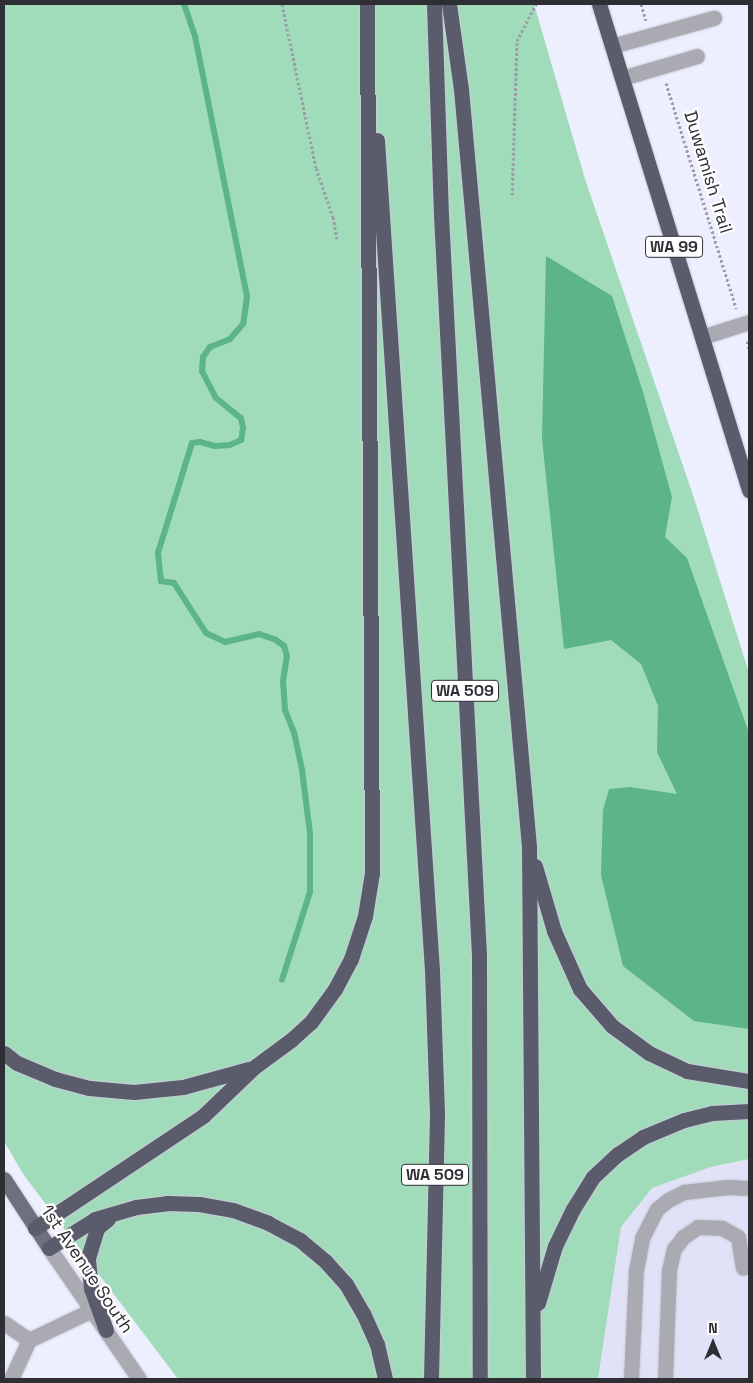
<!DOCTYPE html>
<html>
<head>
<meta charset="utf-8">
<style>
  body { margin:0 }
  #map { position:relative; width:753px; height:1383px; overflow:hidden; background:#eeeffe; font-family:"Space Grotesk",sans-serif }
  div>[style] { position:absolute }
  .built>* { inset:0; background:#e1e2f7 }
  .green>* { inset:0; background:#a0dcba }
  .water>* { inset:0; background:#5cb487 }
  .stream>* { height:6px; margin:-3px; padding:0 3px; transform-origin:3px; border-radius:3px; background:#5cb487 }
  .path>* { height:3px; margin-top:-1.5px; transform-origin:0; background:repeating-linear-gradient(90deg,#9b9ca7 0 2.5px,transparent 0 5px) }
  .roads { filter:drop-shadow(0 0 1px #cbccda) drop-shadow(0 0 1px #cbccda) }
  .minor>* { height:15px; margin:-7.5px; padding:0 7.5px; transform-origin:7.5px; border-radius:7.5px; background:#aaaab2 }
  .major>* { height:15px; margin:-7.5px; padding:0 7.5px; transform-origin:7.5px; border-radius:7.5px; background:#6f707d }
  .highway>* { height:15px; margin:-7.5px; padding:0 7.5px; transform-origin:7.5px; border-radius:7.5px; background:#5a5b6b }
  span { translate:-50% -50%; white-space:nowrap; text-align:center; line-height:1.15; -webkit-text-stroke:4.5px #fefefe; paint-order:stroke }
  .shield-label span { padding:1px 4px; background:#fefefe; border:1px solid; border-radius:4px; -webkit-text-stroke-width:0 }
  .shield-label { font-size:16px; color:#2e2f35; font-weight:700 }
  .street-label { font-size:18px; color:#2e2f35 }
  .frame { position:absolute; inset:0; border:5px solid #2e2f35; pointer-events:none }
  .north { position:absolute; left:688px; top:1318px; width:50px; height:50px; -webkit-text-stroke:4px #fefefe; paint-order:stroke; rotate:0deg; font-size:14px; font-weight:700; line-height:20px; text-align:center; color:#2e2f35 }
  .north::after { content:''; display:block; margin:auto; width:18px; height:22px; background:#2e2f35; clip-path:polygon(50% 0,100% 100%,50% 72%,0 100%) }
</style>
</head>
<body>
<div id="map">
  <div class="built">
    <i style="clip-path:polygon(749px 1159px,749px 1379px,598px 1379px,621px 1227px,652px 1188px,711px 1167px)"></i>
  </div>
  <div class="green">
    <i style="clip-path:polygon(4px 4px,534px 4px,585px 179px,694px 498px,749px 673px,749px 1159px,711px 1167px,652px 1188px,621px 1227px,598px 1379px,178px 1379px,23px 1174px,4px 1141px)"></i>
  </div>
  <div class="water">
    <i style="clip-path:polygon(546px 256px,612px 296px,643px 392px,672px 497px,665px 537px,687px 558px,749px 733px,749px 1029px,694px 1021px,623px 966px,601px 875px,603px 810px,609px 789px,630px 787px,677px 794px,657px 752px,658px 706px,641px 664px,611px 640px,564px 649px,542px 439px)"></i>
  </div>
  <div class="stream">
    <i style="left:184px;top:4px;width:34px;rotate:71deg"></i>
    <i style="left:195px;top:36px;width:266px;rotate:78.7deg"></i>
    <i style="left:247px;top:297px;width:27px;rotate:98deg"></i>
    <i style="left:243px;top:324px;width:20px;rotate:131deg"></i>
    <i style="left:230px;top:339px;width:22px;rotate:158deg"></i>
    <i style="left:210px;top:347px;width:12px;rotate:125deg"></i>
    <i style="left:203px;top:357px;width:14px;rotate:94deg"></i>
    <i style="left:202px;top:371px;width:30px;rotate:63deg"></i>
    <i style="left:216px;top:398px;width:32px;rotate:39deg"></i>
    <i style="left:241px;top:418px;width:10px;rotate:79deg"></i>
    <i style="left:243px;top:428px;width:12px;rotate:99deg"></i>
    <i style="left:241px;top:440px;width:12px;rotate:156deg"></i>
    <i style="left:230px;top:445px;width:15px;rotate:176deg"></i>
    <i style="left:215px;top:446px;width:16px;rotate:-165deg"></i>
    <i style="left:200px;top:442px;width:8px;rotate:173deg"></i>
    <i style="left:192px;top:443px;width:115px;rotate:107.2deg"></i>
    <i style="left:158px;top:553px;width:28px;rotate:84deg"></i>
    <i style="left:161px;top:581px;width:13px;rotate:9deg"></i>
    <i style="left:174px;top:583px;width:59px;rotate:57.4deg"></i>
    <i style="left:206px;top:633px;width:21px;rotate:25deg"></i>
    <i style="left:225px;top:642px;width:35px;rotate:-13deg"></i>
    <i style="left:259px;top:634px;width:18px;rotate:19deg"></i>
    <i style="left:276px;top:640px;width:10px;rotate:37deg"></i>
    <i style="left:284px;top:646px;width:10px;rotate:73deg"></i>
    <i style="left:287px;top:656px;width:25px;rotate:99deg"></i>
    <i style="left:283px;top:681px;width:29px;rotate:86deg"></i>
    <i style="left:285px;top:710px;width:24px;rotate:68deg"></i>
    <i style="left:294px;top:732px;width:39px;rotate:78deg"></i>
    <i style="left:302px;top:770px;width:64px;rotate:82.8deg"></i>
    <i style="left:310px;top:833px;width:59px;rotate:90deg"></i>
    <i style="left:310px;top:892px;width:92px;rotate:107.7deg"></i>
  </div>
  <div class="path">
    <i style="left:282px;top:4px;width:167px;rotate:78.3deg"></i>
    <i style="left:316px;top:168px;width:52px;rotate:70.9deg"></i>
    <i style="left:333px;top:217px;width:22px;rotate:80deg"></i>
    <i style="left:641px;top:4px;width:17px;rotate:73deg"></i>
    <i style="left:666px;top:83px;width:236px;rotate:72.7deg"></i>
    <i style="left:512px;top:195px;width:154px;rotate:-88.1deg"></i>
    <i style="left:517px;top:41px;width:42px;rotate:-62.8deg"></i>
    <i style="left:747px;top:341px;width:8px;rotate:76deg"></i>
  </div>
  <div class="roads">
    <div class="minor">
      <i style="left:612px;top:46px;width:106px;rotate:-15.4deg"></i>
      <i style="left:622px;top:78px;width:78px;rotate:-16.3deg"></i>
      <i style="left:702px;top:337px;width:49px;rotate:-17.7deg"></i>
      <i style="left:49px;top:1248px;width:159px;rotate:55.5deg"></i>
      <i style="left:4px;top:1323px;width:30px;rotate:34deg"></i>
      <i style="left:29px;top:1340px;width:70px;rotate:-25.5deg"></i>
      <i style="left:11px;top:1379px;width:43px;rotate:-65.2deg"></i>
      <i style="left:631px;top:1379px;width:109px;rotate:-87.4deg"></i>
      <i style="left:636px;top:1270px;width:33px;rotate:-79deg"></i>
      <i style="left:642px;top:1238px;width:33px;rotate:-63deg"></i>
      <i style="left:657px;top:1209px;width:14px;rotate:-39deg"></i>
      <i style="left:668px;top:1200px;width:18px;rotate:-27deg"></i>
      <i style="left:684px;top:1192px;width:44px;rotate:-6.5deg"></i>
      <i style="left:728px;top:1187px;width:21px;rotate:3deg"></i>
      <i style="left:665px;top:1379px;width:109px;rotate:-87.9deg"></i>
      <i style="left:669px;top:1270px;width:22px;rotate:-77deg"></i>
      <i style="left:674px;top:1249px;width:15px;rotate:-53deg"></i>
      <i style="left:683px;top:1237px;width:18px;rotate:-34deg"></i>
      <i style="left:698px;top:1227px;width:24px;rotate:2deg"></i>
      <i style="left:722px;top:1228px;width:18px;rotate:29deg"></i>
      <i style="left:738px;top:1237px;width:31px;rotate:81deg"></i>
    </div>
    <div class="major">
      <i style="left:4px;top:1179px;width:82px;rotate:56.9deg"></i>
    </div>
    <div class="highway">
      <i style="left:434px;top:4px;width:211px;rotate:88.1deg"></i>
      <i style="left:441px;top:215px;width:742px;rotate:87.06deg"></i>
      <i style="left:479px;top:956px;width:423px;rotate:89.9deg"></i>
      <i style="left:449px;top:4px;width:86px;rotate:82deg"></i>
      <i style="left:461px;top:89px;width:761px;rotate:84.87deg"></i>
      <i style="left:529px;top:847px;width:532px;rotate:89.57deg"></i>
      <i style="left:599px;top:4px;width:509px;rotate:72.85deg"></i>
      <i style="left:377px;top:140px;width:832px;rotate:86.21deg"></i>
      <i style="left:432px;top:970px;width:145px;rotate:88deg"></i>
      <i style="left:437px;top:1115px;width:264px;rotate:91.3deg"></i>
      <i style="left:535px;top:866px;width:68px;rotate:73.7deg"></i>
      <i style="left:554px;top:931px;width:64px;rotate:65.9deg"></i>
      <i style="left:580px;top:989px;width:49px;rotate:49.1deg"></i>
      <i style="left:612px;top:1026px;width:46px;rotate:36.1deg"></i>
      <i style="left:649px;top:1053px;width:42px;rotate:25.3deg"></i>
      <i style="left:687px;top:1071px;width:63px;rotate:9.2deg"></i>
      <i style="left:4px;top:1053px;width:16px;rotate:38deg"></i>
      <i style="left:17px;top:1063px;width:41px;rotate:22.8deg"></i>
      <i style="left:55px;top:1079px;width:35px;rotate:15deg"></i>
      <i style="left:89px;top:1088px;width:45px;rotate:5.1deg"></i>
      <i style="left:134px;top:1092px;width:49px;rotate:-5.8deg"></i>
      <i style="left:183px;top:1087px;width:68px;rotate:-15.3deg"></i>
      <i style="left:35px;top:1228px;width:202px;rotate:-33.7deg"></i>
      <i style="left:203px;top:1116px;width:69px;rotate:-43.8deg"></i>
      <i style="left:253px;top:1068px;width:47px;rotate:-36.4deg"></i>
      <i style="left:291px;top:1040px;width:27px;rotate:-42deg"></i>
      <i style="left:311px;top:1022px;width:41px;rotate:-54deg"></i>
      <i style="left:335px;top:989px;width:34px;rotate:-62deg"></i>
      <i style="left:351px;top:959px;width:45px;rotate:-72deg"></i>
      <i style="left:365px;top:916px;width:44px;rotate:-80.8deg"></i>
      <i style="left:372px;top:873px;width:869px;rotate:-90.33deg"></i>
      <i style="left:49px;top:1248px;width:54px;rotate:-32.2deg"></i>
      <i style="left:95px;top:1219px;width:43px;rotate:-16.3deg"></i>
      <i style="left:136px;top:1207px;width:31px;rotate:-7deg"></i>
      <i style="left:167px;top:1203px;width:32px;rotate:2deg"></i>
      <i style="left:199px;top:1204px;width:35px;rotate:10deg"></i>
      <i style="left:233px;top:1210px;width:37px;rotate:20deg"></i>
      <i style="left:268px;top:1223px;width:36px;rotate:28deg"></i>
      <i style="left:300px;top:1240px;width:34px;rotate:40deg"></i>
      <i style="left:326px;top:1262px;width:30px;rotate:48deg"></i>
      <i style="left:346px;top:1284px;width:34px;rotate:60deg"></i>
      <i style="left:363px;top:1313px;width:34px;rotate:66deg"></i>
      <i style="left:377px;top:1344px;width:36px;rotate:77deg"></i>
      <i style="left:538px;top:1303px;width:59px;rotate:-73.4deg"></i>
      <i style="left:555px;top:1246px;width:41px;rotate:-64.1deg"></i>
      <i style="left:573px;top:1209px;width:38px;rotate:-58deg"></i>
      <i style="left:593px;top:1177px;width:34px;rotate:-43deg"></i>
      <i style="left:618px;top:1154px;width:30px;rotate:-34deg"></i>
      <i style="left:643px;top:1137px;width:44px;rotate:-22.5deg"></i>
      <i style="left:684px;top:1120px;width:29px;rotate:-14deg"></i>
      <i style="left:712px;top:1113px;width:37px;rotate:-3deg"></i>
      <i style="left:106px;top:1330px;width:45px;rotate:-109.7deg"></i>
      <i style="left:91px;top:1288px;width:30px;rotate:-96deg"></i>
      <i style="left:88px;top:1258px;width:31px;rotate:-73deg"></i>
      <i style="left:97px;top:1228px;width:14px;rotate:-39deg"></i>
    </div>
  </div>
  <div class="shield-label">
    <span style="left:674px;top:247px">WA 99</span>
    <span style="left:465px;top:691px">WA 509</span>
    <span style="left:435px;top:1175px">WA 509</span>
  </div>
  <div class="street-label">
    <span style="left:708px;top:172px;rotate:73deg">Duwamish Trail</span>
    <span style="left:87px;top:1269px;rotate:56deg">1st Avenue South</span>
  </div>
  <div class="frame"></div>
  <div class="north">N</div>
</div>
</body>
</html>
